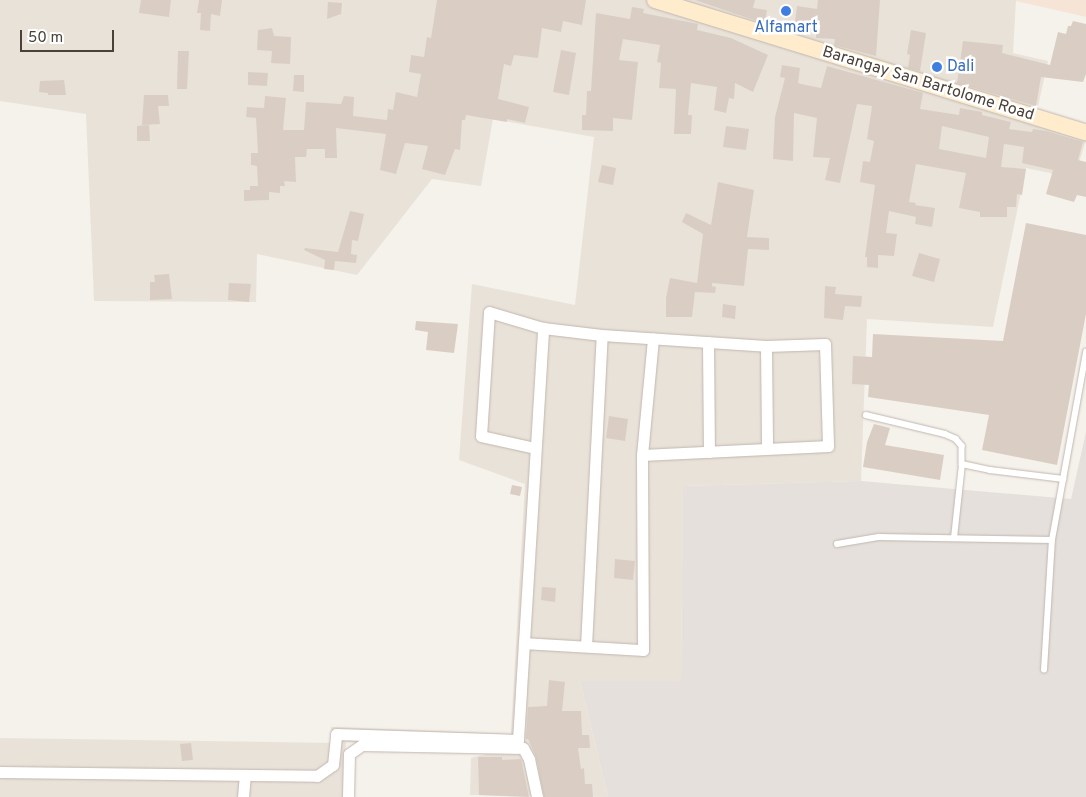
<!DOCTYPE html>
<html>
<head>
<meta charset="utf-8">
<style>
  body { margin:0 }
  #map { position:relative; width:1086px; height:797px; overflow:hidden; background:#f5f1eb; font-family:Overpass,sans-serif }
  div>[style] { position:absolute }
  .residential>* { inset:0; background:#e9e2d9 }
  .commercial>* { inset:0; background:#f6e5d7 }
  .industrial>* { inset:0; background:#e5e0dc }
  .building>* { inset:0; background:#dacec4 }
  .roads { filter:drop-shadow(0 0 1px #c1b7ae) drop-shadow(0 0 1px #c1b7ae) }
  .lane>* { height:5.5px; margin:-2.75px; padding:0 2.75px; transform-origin:2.75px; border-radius:2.75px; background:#fff }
  .street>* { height:11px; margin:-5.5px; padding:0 5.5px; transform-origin:5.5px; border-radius:5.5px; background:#fff }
  .secondary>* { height:16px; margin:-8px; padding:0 8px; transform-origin:8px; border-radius:8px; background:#feeccd }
  .dots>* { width:14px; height:14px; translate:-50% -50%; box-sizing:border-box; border:2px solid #fff; border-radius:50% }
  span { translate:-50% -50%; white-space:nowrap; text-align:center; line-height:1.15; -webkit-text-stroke:5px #fff; paint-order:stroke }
  .shop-label { font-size:16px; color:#366cbe }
  .left { translate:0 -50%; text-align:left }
  .street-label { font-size:16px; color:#4a4139 }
  .scale { position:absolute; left:20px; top:30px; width:94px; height:22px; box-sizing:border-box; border:2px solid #4a4139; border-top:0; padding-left:6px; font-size:15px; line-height:18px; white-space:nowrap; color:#4a4139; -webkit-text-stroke:4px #fff; paint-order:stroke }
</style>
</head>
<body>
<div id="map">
  <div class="residential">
    <i style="clip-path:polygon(0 0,1016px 0,1013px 53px,1048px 61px,1037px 111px,1086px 140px,1074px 178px,1026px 168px,993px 327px,867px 319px,861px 481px,683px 486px,681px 681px,580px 681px,608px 797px,470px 795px,471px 758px,519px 745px,346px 742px,343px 797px,0 797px,0 738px,331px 743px,331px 727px,511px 734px,525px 484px,459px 460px,472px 284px,575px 305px,594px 137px,493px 119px,481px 186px,432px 179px,357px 275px,257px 254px,256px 302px,94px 301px,86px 114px,0 101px)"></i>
  </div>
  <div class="commercial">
    <i style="clip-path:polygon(1086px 0,1086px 17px,1016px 1px,1016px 0)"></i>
  </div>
  <div class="industrial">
    <i style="clip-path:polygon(1086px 432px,1086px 797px,608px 797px,580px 681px,681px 681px,683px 486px,861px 481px,1071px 499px)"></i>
  </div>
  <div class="building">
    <i style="clip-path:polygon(141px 0,171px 0,169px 17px,139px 13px)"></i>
    <i style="clip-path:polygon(199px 0,222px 0,220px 16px,211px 14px,210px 31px,200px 30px,201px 13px,197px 13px)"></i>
    <i style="clip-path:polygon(437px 0,586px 0,582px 25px,563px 21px,561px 32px,542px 28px,538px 58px,514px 55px,511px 66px,504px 64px,498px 99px,529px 107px,525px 123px,507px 119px,507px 122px,466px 115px,465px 120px,462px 120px,460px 150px,455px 149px,445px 175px,422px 169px,428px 146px,405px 143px,396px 174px,380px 170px,386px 134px,336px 128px,337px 158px,325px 158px,325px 149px,307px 149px,306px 157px,295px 157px,296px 182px,284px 181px,285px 186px,280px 186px,280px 193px,269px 192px,269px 200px,244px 201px,244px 190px,250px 190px,250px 186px,258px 186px,257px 166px,251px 165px,251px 153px,258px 153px,256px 118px,246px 117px,247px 107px,264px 108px,265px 96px,286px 98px,283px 130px,304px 130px,306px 102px,341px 104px,344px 96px,354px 97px,353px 116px,387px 120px,388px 109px,393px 110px,396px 92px,417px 97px,421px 74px,409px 72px,411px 55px,424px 57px,427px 37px,431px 38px)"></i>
    <i style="clip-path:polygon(695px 0,755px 0,753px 8px,767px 10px,765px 21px,757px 21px)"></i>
    <i style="clip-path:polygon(818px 0,880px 0,876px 56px,834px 45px,835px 39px,816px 38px,816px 25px,795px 22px,797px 6px,817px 9px)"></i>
    <i style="clip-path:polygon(328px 2px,342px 3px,341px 14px,327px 19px)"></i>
    <i style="clip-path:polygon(632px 7px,644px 9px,643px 13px,698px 24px,697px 30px,731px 38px,768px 55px,753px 92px,735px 83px,734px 99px,729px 98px,726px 113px,714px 110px,717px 87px,691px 83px,688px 115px,692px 115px,691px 134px,674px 134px,676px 89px,659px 88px,661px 63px,657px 62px,660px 45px,623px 39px,619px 60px,638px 62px,632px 120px,613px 118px,613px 131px,582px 130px,582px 115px,586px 115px,587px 91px,591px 91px,596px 13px,630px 19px)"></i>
    <i style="clip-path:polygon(1073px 21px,1086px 24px,1086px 74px,1083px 82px,1041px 77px,1036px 106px,957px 83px,963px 41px,1003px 45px,1002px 53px,1050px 65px,1058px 32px,1066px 34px,1068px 26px,1071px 26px)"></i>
    <i style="clip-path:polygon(272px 28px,274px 36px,291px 37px,290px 64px,271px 63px,272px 51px,257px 50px,258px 30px)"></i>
    <i style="clip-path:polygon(911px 30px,926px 33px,920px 71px,908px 68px,910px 55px,907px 54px)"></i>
    <i style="clip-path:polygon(561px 50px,576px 53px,569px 95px,553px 92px)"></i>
    <i style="clip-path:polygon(178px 51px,189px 51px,187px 89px,177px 89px)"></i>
    <i style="clip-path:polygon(evenodd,782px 65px,800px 68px,798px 83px,801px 84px,821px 88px,827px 66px,923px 93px,920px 109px,959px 115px,960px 108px,982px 112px,982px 115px,1011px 122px,1009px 129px,1032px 132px,1033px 129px,1046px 131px,1083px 142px,1078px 160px,1086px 162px,1086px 197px,1077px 195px,1074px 202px,1046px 194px,1053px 170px,1022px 163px,1024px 147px,1004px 144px,1001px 167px,1026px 169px,1022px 195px,1017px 194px,1016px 207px,1007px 207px,1007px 217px,980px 217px,980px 212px,959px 208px,966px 173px,916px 164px,909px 202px,916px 203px,915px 205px,935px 208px,932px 227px,915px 224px,916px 217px,889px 211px,886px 233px,897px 234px,894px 256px,878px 255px,878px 268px,867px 267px,867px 257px,865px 257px,875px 185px,860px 182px,863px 161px,870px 162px,874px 141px,867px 139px,872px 106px,857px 104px,840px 183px,825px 180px,830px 158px,813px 157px,817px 118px,794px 113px,793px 161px,773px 159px,775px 117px,785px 78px,780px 77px,782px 65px,942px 126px,989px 137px,986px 158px,939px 149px,942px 126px)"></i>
    <i style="clip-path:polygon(248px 72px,268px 73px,267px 86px,248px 85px)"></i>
    <i style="clip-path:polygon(294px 75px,304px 75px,304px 92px,293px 91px)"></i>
    <i style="clip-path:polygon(64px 80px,66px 95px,48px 95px,48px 93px,39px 92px,40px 81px)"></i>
    <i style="clip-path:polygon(144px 95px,168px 95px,169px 106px,158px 106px,160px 124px,142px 125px)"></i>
    <i style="clip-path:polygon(149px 125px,150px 141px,137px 141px,137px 126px)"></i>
    <i style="clip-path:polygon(726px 126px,749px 129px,746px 150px,723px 147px)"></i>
    <i style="clip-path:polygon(602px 165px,616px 168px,613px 185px,598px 182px)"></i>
    <i style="clip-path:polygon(718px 182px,754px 190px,747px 237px,769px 238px,769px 250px,748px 249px,744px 286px,712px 283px,712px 286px,716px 287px,715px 293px,695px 292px,692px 317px,666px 317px,666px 298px,670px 278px,697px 283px,703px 234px,682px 222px,686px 213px,711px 225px)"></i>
    <i style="clip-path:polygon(350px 211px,364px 214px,358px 241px,352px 240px,351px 254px,357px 255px,356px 263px,335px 261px,334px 270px,324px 269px,325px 260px,304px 250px,305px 248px,338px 252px)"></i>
    <i style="clip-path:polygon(1026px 223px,1086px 235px,1086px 314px,1057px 465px,982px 450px,989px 415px,868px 397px,869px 385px,852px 384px,853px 356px,872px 357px,873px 334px,1003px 341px)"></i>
    <i style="clip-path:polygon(919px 253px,940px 259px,934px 282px,912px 276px)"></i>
    <i style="clip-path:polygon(169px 274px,172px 299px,150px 300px,150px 282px,155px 282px,154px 275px)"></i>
    <i style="clip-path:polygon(229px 283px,251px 284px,249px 302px,228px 300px)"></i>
    <i style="clip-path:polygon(825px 286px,836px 287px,835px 294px,862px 296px,861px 307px,845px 306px,843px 320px,824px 318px)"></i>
    <i style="clip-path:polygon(723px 304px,736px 306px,735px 319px,722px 317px)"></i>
    <i style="clip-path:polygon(416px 321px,458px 324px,454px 353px,426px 350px,428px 332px,415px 330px)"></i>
    <i style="clip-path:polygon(609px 416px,628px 419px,625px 441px,606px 438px)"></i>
    <i style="clip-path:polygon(874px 424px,890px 428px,885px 445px,944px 455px,940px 480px,863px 467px,867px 442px)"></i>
    <i style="clip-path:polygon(512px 485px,522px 487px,520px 496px,510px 494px)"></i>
    <i style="clip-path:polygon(615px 559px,635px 561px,633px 580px,614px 578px)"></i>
    <i style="clip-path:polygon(542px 587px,556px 588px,555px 602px,541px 600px)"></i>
    <i style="clip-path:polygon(549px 680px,565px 682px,562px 711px,581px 711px,582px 735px,589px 735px,590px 748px,578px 748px,581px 769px,584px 768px,585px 784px,592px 784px,593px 797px,544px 797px,536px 757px,528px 739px,526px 739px,528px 707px,547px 706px)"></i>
    <i style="clip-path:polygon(191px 743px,193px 760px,182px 761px,180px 744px)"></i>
    <i style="clip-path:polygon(478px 757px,502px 757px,502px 760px,521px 759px,529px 797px,479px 795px)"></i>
  </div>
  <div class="roads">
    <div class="lane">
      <i style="left:866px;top:415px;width:81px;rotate:13.5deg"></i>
      <i style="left:945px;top:434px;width:12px;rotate:24deg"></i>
      <i style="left:956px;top:439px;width:9px;rotate:49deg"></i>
      <i style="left:962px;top:446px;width:18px;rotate:90deg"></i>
      <i style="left:962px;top:464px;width:29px;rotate:12deg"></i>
      <i style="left:990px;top:470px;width:74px;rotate:7deg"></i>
      <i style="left:954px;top:538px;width:74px;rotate:-83.8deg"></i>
      <i style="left:837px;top:544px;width:43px;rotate:-9.5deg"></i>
      <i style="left:879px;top:537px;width:173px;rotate:1deg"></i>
      <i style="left:1044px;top:670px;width:130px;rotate:-86.5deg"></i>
      <i style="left:1052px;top:540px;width:191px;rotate:-79.7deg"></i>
    </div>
    <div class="street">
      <i style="left:708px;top:342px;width:110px;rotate:89.5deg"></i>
      <i style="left:766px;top:346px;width:101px;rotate:89.4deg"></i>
      <i style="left:535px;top:448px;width:55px;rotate:-167.5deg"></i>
      <i style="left:481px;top:436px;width:124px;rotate:-86.3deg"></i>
      <i style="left:489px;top:312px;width:56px;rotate:16.5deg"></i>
      <i style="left:543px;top:328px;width:59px;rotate:6.8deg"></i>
      <i style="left:602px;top:335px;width:164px;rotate:3.8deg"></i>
      <i style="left:766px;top:346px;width:59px;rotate:-1.9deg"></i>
      <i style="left:825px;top:344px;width:102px;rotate:88.3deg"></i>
      <i style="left:828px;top:446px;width:186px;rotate:177.2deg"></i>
      <i style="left:524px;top:643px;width:119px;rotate:3.4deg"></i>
      <i style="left:643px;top:650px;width:195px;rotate:-90.3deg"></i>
      <i style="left:642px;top:455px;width:117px;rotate:-84.6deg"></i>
      <i style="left:586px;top:646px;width:311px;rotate:-87.1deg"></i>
      <i style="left:0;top:772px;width:317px;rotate:0.7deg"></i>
      <i style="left:317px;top:776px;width:19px;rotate:-35deg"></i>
      <i style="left:333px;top:765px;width:31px;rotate:-84deg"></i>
      <i style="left:336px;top:734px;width:182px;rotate:1.9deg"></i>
      <i style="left:518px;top:740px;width:413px;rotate:-86.5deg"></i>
      <i style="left:243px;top:797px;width:22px;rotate:-85deg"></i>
      <i style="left:348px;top:797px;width:43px;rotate:-88.7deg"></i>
      <i style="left:349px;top:754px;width:16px;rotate:-35deg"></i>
      <i style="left:362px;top:745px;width:161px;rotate:1.1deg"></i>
      <i style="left:523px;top:748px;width:13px;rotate:61deg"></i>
      <i style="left:529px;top:759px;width:39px;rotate:78deg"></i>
    </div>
    <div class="secondary">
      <i style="left:655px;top:0;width:451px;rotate:17.1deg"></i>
    </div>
  </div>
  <div class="dots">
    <i style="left:786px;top:11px;background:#3f7fe0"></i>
    <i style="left:937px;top:67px;background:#3f7fe0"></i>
  </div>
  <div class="shop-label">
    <span style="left:786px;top:28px">Alfamart</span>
    <span class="left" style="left:947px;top:67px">Dali</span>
  </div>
  <div class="street-label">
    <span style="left:928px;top:84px;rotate:17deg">Barangay San Bartolome Road</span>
  </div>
  <div class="scale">50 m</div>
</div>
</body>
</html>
